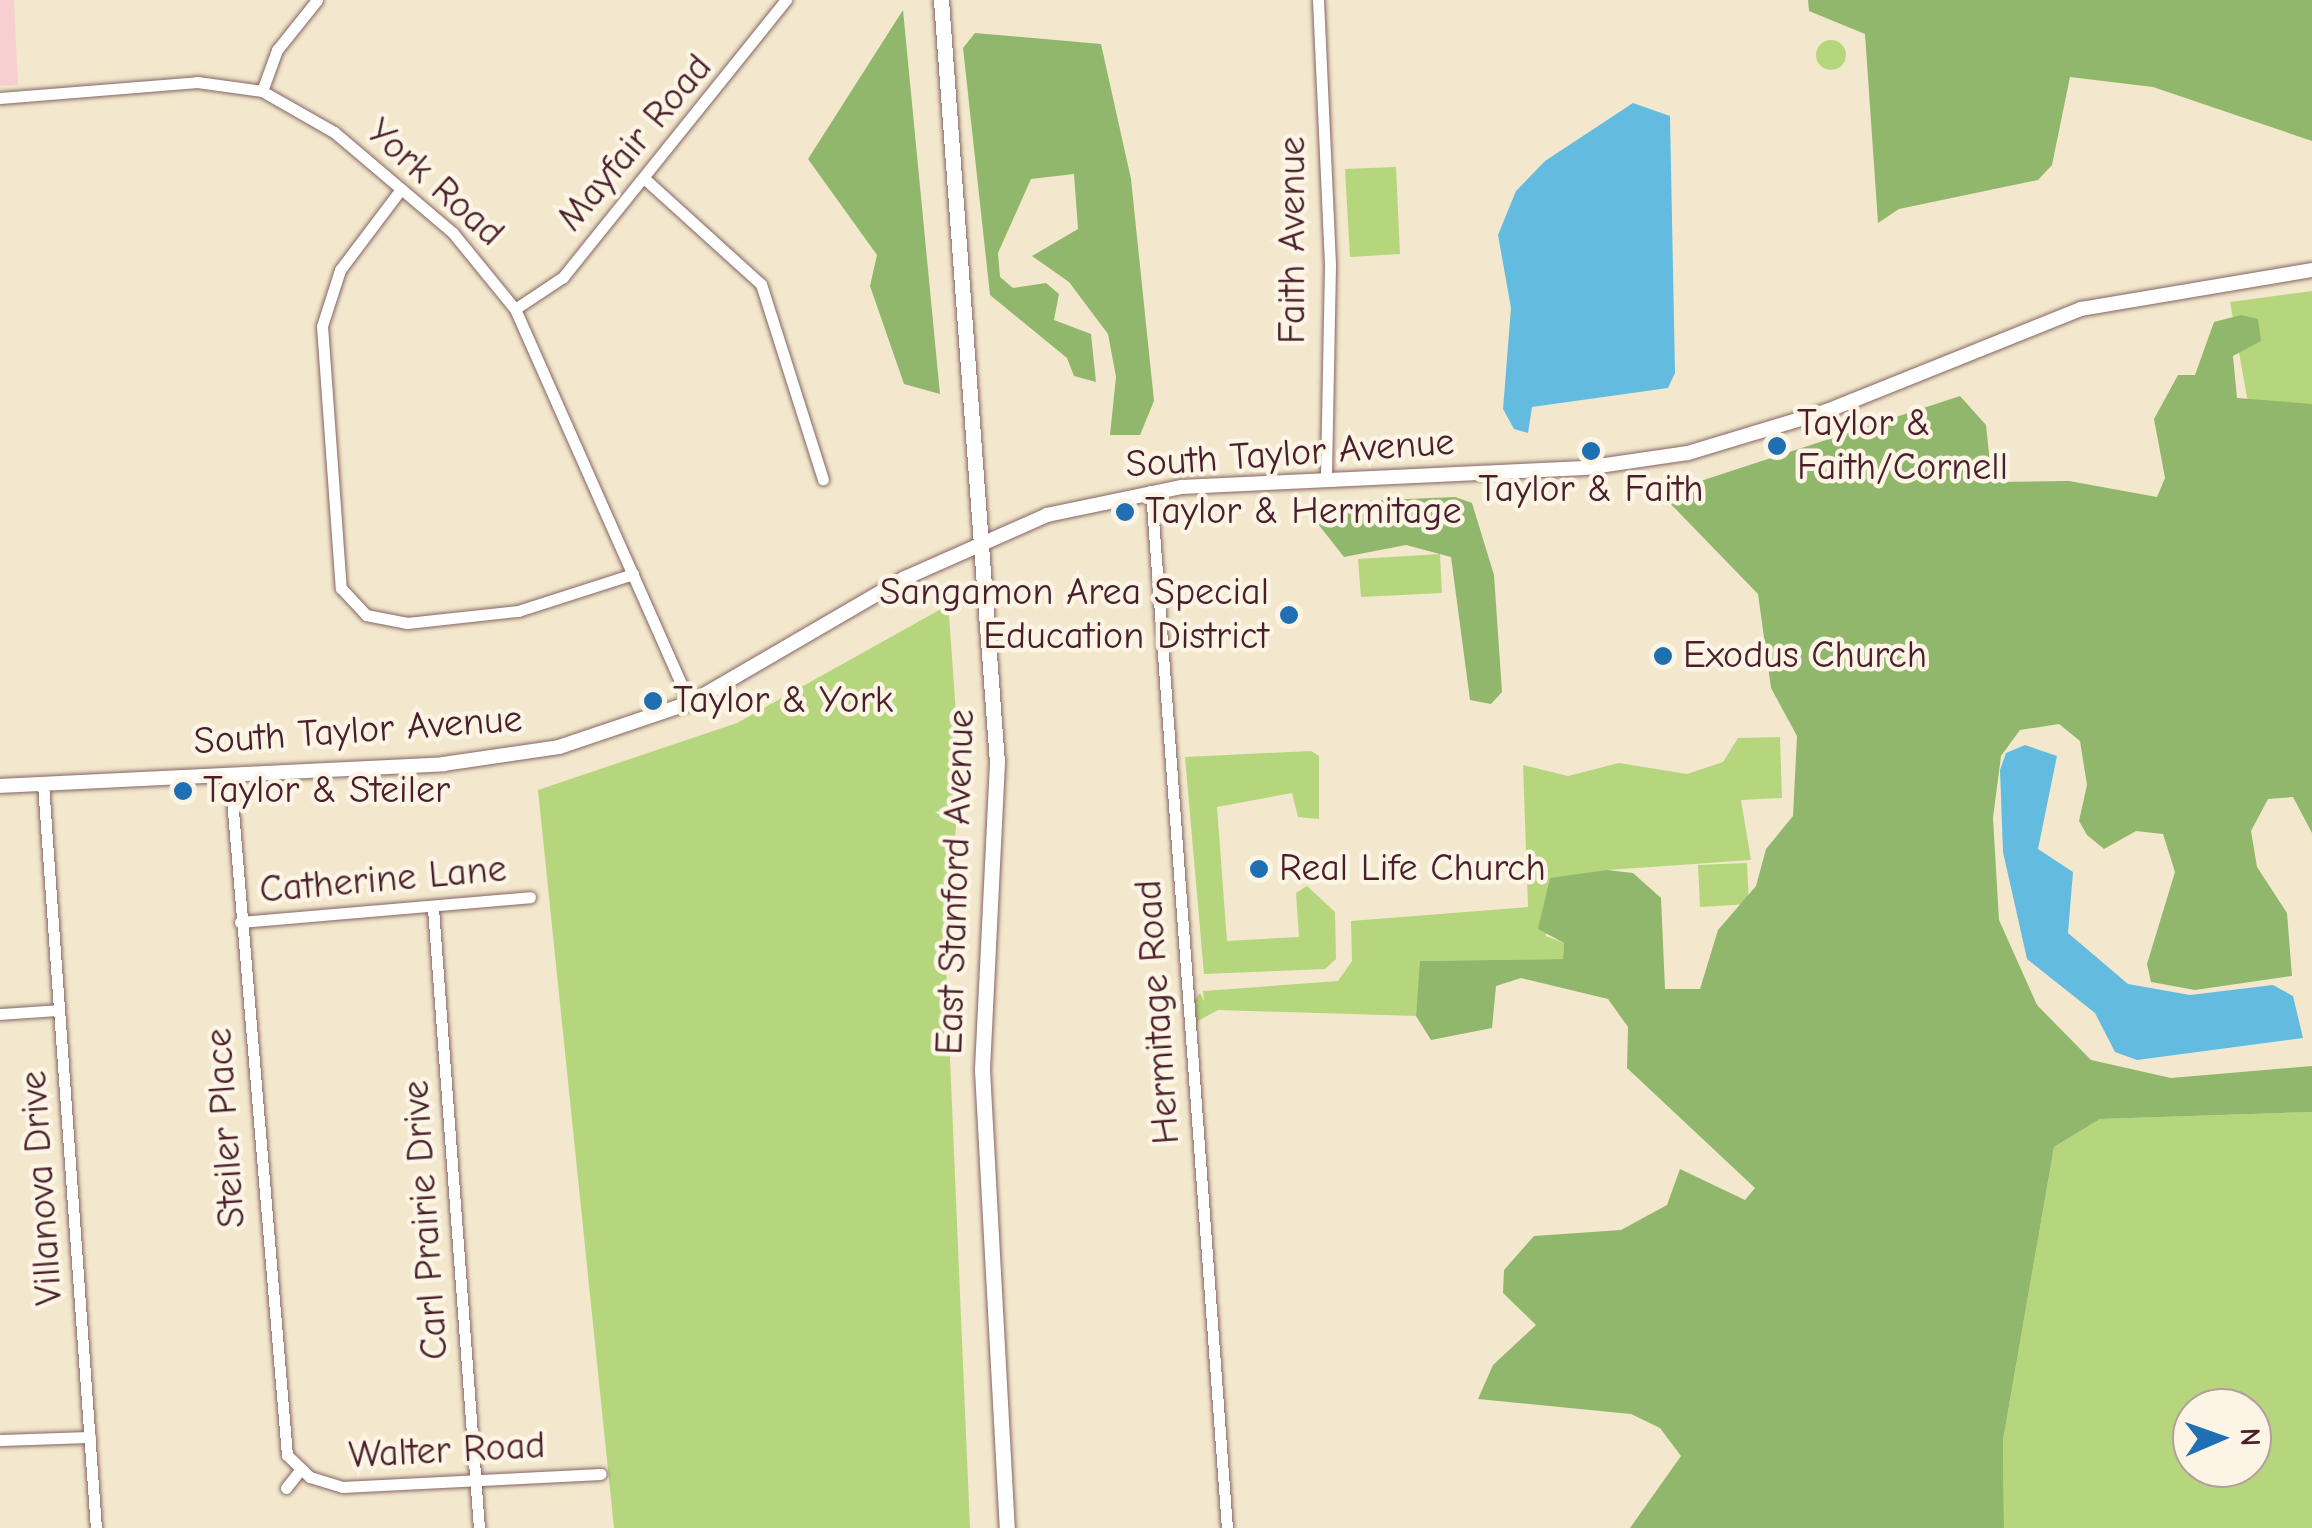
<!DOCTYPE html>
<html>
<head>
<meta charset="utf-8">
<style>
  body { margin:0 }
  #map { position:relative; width:2312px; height:1528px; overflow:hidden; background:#f3e8cd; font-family:"Comic Neue",sans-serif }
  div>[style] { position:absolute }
  .built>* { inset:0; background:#f7cfd0 }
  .green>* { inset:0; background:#b5d67d }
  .round { border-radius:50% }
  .forest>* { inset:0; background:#90b76c }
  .water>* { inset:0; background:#63bce0 }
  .roads { filter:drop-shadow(0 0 2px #856564) drop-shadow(0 0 2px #856564) }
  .minor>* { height:11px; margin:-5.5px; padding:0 5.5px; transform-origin:5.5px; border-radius:5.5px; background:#fff }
  .tertiary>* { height:14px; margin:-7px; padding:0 7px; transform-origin:7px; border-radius:7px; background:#fff }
  .secondary>* { height:15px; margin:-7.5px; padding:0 7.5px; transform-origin:7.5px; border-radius:7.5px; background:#fff }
  .dots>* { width:28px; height:28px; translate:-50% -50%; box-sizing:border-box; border:5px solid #fcf5e5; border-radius:50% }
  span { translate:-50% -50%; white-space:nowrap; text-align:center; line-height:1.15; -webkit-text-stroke:9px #fcf5e5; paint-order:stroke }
  .street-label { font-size:38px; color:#4a1f2b }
  .poi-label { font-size:38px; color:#4a1f2b }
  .left { translate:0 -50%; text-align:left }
  .right { translate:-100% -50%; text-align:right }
  .north { position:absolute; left:2172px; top:1388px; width:100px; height:100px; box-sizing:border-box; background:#fcf5e5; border:2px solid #b59f9b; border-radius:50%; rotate:88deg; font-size:28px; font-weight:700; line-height:40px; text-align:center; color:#4a1f2b }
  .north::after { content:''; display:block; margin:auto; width:35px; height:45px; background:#1f6fb2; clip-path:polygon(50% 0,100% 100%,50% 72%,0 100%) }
</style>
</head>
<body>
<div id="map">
  <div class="built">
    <i style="clip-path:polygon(0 0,14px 0,18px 85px,0 86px)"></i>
  </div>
  <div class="green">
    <i class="round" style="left:1816px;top:40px;width:30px;height:30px"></i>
    <i style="clip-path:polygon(1396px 167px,1400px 254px,1350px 257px,1345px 169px)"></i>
    <i style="clip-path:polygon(2312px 291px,2312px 670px,2296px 671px,2230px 302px)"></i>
    <i style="clip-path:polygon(1440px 554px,1442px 593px,1361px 597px,1358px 559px)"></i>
    <i style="clip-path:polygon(941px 609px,949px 615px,960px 770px,946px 965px,970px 1528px,614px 1528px,538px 790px,737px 723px)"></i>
    <i style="clip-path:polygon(1780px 737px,1782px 798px,1741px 800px,1751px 860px,1607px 870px,1544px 905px,1546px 936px,1564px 943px,1563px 959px,1421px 961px,1416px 1016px,1218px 1010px,1198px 1021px,1195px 1038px,1194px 1001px,1200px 993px,1204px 1001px,1203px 991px,1338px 981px,1352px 961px,1351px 921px,1528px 907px,1523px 765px,1568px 776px,1619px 763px,1687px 774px,1723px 762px,1738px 738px)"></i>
    <i style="clip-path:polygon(1311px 751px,1319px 756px,1319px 819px,1298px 817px,1292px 793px,1217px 807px,1227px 941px,1299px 937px,1296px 893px,1307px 886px,1335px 912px,1336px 959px,1325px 969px,1204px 974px,1185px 757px)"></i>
    <i style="clip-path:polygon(1747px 863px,1749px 904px,1700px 907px,1698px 865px)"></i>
    <i style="clip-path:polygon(evenodd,2312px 1112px,2312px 1528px,2004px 1528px,2003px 1440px,2054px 1147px,2100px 1119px,2312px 1112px,2192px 1408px,2252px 1408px,2252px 1468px,2192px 1468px,2192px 1408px)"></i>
  </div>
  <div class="forest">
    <i style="clip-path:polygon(1808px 0,2312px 0,2312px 141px,2153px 87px,2070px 77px,2052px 165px,2038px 180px,1899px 209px,1878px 223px,1865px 34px,1809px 11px)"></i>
    <i style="clip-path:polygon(903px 10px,940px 394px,904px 384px,870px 286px,877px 255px,808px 159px)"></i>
    <i style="clip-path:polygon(975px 33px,1101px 44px,1131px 179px,1154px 401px,1140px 435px,1110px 435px,1116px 377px,1108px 334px,1069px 282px,1032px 256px,1078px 229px,1074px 174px,1031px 179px,998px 253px,1000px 277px,1013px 288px,1046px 283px,1059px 294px,1054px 320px,1091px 334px,1096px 382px,1074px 376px,1067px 358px,990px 295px,963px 48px)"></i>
    <i style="clip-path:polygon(2241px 315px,2258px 319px,2261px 341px,2233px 356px,2237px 398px,2312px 404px,2312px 833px,2293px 797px,2268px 799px,2251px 831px,2257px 867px,2287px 913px,2292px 976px,2195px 990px,2151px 982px,2147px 964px,2175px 872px,2163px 834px,2136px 831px,2104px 849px,2087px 835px,2079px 821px,2087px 785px,2080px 741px,2059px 724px,2020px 730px,2001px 756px,1993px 818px,1999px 920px,2037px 1005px,2091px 1060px,2171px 1078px,2312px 1066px,2312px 1112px,2100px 1119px,2054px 1147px,2003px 1440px,2004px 1528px,1630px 1528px,1681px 1456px,1660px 1428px,1631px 1414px,1478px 1399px,1493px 1365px,1536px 1325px,1503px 1293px,1504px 1270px,1534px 1236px,1621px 1230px,1667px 1205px,1680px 1169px,1745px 1200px,1755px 1188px,1627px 1068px,1628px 1027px,1608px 999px,1521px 978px,1496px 986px,1492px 1028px,1431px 1040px,1416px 1016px,1420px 961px,1563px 959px,1564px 943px,1538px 929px,1550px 878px,1607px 870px,1633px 873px,1661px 898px,1665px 989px,1700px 989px,1718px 930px,1756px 886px,1766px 849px,1793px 816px,1797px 736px,1771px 688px,1758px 594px,1661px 494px,1960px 396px,1986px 425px,1992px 482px,2069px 481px,2157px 497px,2165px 478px,2154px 419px,2178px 375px,2195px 375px,2214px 322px)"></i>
    <i style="clip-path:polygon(1455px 497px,1472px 503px,1494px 575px,1502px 692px,1491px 704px,1470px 700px,1451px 557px,1406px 545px,1344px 557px,1307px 510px,1312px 503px)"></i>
  </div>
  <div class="water">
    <i style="clip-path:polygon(1633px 103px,1670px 116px,1675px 373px,1668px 388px,1532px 407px,1528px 433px,1514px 429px,1503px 409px,1511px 308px,1498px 235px,1516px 191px,1545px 161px)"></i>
    <i style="clip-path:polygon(2025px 745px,2057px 756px,2038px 849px,2073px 872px,2068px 933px,2128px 984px,2190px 995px,2273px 985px,2293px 996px,2303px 1038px,2137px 1060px,2115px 1052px,2095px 1013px,2027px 959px,2003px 852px,2000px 770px,2006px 753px)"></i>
  </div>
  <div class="roads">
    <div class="minor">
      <i style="left:1318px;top:0;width:265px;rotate:87.4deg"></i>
      <i style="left:1330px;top:265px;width:214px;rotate:91.1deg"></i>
      <i style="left:262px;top:91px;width:44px;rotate:-69.9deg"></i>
      <i style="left:277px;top:50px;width:64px;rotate:-51.3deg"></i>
      <i style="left:0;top:98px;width:198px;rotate:-4.6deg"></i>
      <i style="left:197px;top:82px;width:66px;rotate:7.9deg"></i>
      <i style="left:262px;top:91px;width:83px;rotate:29.7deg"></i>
      <i style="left:334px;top:132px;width:156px;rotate:40.3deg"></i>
      <i style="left:453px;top:233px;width:98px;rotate:50.8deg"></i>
      <i style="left:515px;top:309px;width:431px;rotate:66.1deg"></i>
      <i style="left:645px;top:179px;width:156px;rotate:42.2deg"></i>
      <i style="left:761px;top:284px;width:205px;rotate:72.4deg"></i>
      <i style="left:401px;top:189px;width:101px;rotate:127deg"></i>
      <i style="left:340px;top:270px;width:59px;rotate:107.8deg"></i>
      <i style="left:322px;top:326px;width:263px;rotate:85.9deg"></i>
      <i style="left:341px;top:588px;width:37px;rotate:47deg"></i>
      <i style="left:366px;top:615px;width:42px;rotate:11deg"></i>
      <i style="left:407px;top:623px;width:112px;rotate:-6.2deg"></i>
      <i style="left:518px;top:611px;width:121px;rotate:-17.8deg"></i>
      <i style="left:515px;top:309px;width:58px;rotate:-33.7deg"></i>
      <i style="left:563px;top:277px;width:356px;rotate:-51.2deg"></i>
      <i style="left:1151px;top:491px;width:1040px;rotate:85.81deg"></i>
      <i style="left:230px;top:775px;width:682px;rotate:85.21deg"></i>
      <i style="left:287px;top:1455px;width:32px;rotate:44deg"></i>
      <i style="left:310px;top:1477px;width:34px;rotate:17deg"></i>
      <i style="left:342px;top:1487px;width:259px;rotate:-2.9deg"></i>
      <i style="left:43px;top:784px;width:746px;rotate:85.93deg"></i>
      <i style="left:433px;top:908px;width:622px;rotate:85.76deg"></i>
      <i style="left:240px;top:922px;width:291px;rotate:-4.9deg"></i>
      <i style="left:0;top:1014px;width:59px;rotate:-3.9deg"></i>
      <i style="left:0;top:1440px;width:90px;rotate:-1.9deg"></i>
      <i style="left:286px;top:1488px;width:23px;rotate:-52deg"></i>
    </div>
    <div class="tertiary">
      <i style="left:0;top:786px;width:444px;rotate:-2.8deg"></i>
      <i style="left:443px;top:764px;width:117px;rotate:-8.3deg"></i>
      <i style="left:559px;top:747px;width:138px;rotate:-18.6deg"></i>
      <i style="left:690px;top:703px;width:249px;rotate:-30.2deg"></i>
      <i style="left:905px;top:578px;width:155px;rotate:-23.9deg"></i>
      <i style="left:1047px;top:515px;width:137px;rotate:-11.8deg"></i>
      <i style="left:1181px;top:487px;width:404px;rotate:-2.7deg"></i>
      <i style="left:1585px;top:468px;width:104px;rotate:-8.3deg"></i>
      <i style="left:1688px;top:453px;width:145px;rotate:-16.8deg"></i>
      <i style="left:1827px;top:411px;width:274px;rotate:-21.9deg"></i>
      <i style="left:2081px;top:309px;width:234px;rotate:-9.6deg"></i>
    </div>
    <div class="secondary">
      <i style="left:941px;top:0;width:764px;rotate:85.8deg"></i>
      <i style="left:997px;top:762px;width:308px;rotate:92.8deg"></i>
      <i style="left:982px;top:1070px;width:459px;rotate:86.9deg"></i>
    </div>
  </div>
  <div class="dots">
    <i style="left:1777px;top:446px;background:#1f6fb2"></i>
    <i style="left:1591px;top:451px;background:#1f6fb2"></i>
    <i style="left:1125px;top:512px;background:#1f6fb2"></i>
    <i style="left:1289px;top:615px;background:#1f6fb2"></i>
    <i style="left:1663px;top:656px;background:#1f6fb2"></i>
    <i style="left:653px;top:701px;background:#1f6fb2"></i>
    <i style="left:183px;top:791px;background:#1f6fb2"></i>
    <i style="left:1259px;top:869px;background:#1f6fb2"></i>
  </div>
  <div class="street-label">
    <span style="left:635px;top:143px;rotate:-50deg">Mayfair Road</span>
    <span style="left:435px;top:183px;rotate:42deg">York Road</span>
    <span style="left:1293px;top:240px;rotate:-90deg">Faith Avenue</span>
    <span style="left:1290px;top:454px;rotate:-4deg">South Taylor Avenue</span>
    <span style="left:358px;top:731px;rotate:-4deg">South Taylor Avenue</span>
    <span style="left:383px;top:880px;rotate:-5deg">Catherine Lane</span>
    <span style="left:956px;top:882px;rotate:-88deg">East Stanford Avenue</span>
    <span style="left:1158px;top:1012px;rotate:-94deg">Hermitage Road</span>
    <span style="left:226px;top:1128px;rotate:-94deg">Steiler Place</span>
    <span style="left:42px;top:1188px;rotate:-94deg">Villanova Drive</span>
    <span style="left:426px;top:1220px;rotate:-94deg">Carl Prairie Drive</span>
    <span style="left:447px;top:1451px;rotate:-3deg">Walter Road</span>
  </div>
  <div class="poi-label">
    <span class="left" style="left:1797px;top:446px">Taylor &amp;<br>Faith/Cornell</span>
    <span style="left:1591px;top:490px">Taylor &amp; Faith</span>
    <span class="left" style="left:1145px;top:512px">Taylor &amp; Hermitage</span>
    <span class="right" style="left:1269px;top:615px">Sangamon Area Special<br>Education District</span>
    <span class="left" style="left:1683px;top:656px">Exodus Church</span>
    <span class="left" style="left:673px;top:701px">Taylor &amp; York</span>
    <span class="left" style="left:203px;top:791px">Taylor &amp; Steiler</span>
    <span class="left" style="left:1279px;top:869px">Real Life Church</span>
  </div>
  <div class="north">N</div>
</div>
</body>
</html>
